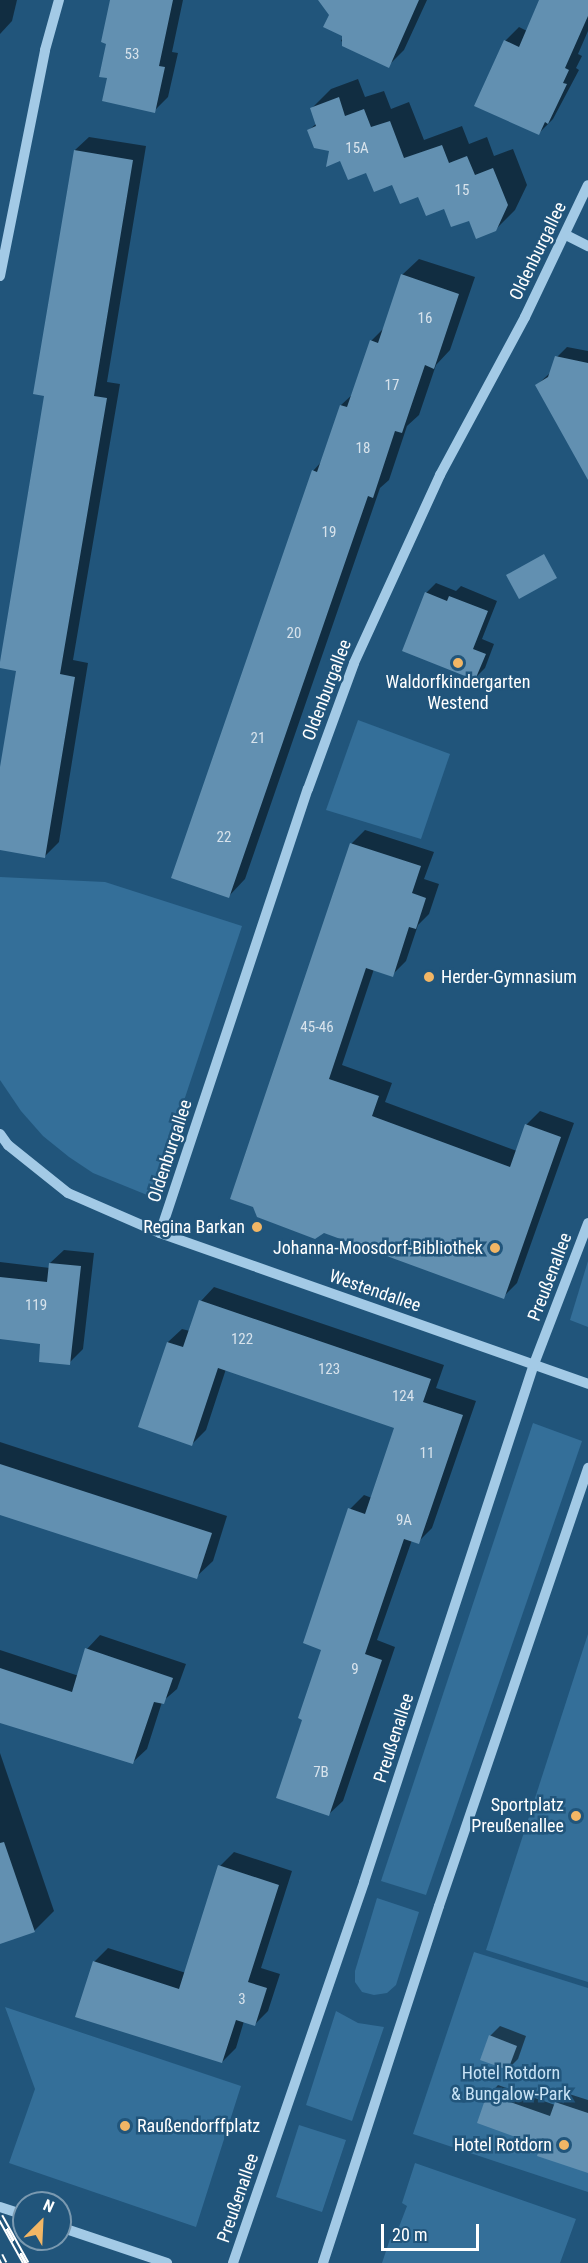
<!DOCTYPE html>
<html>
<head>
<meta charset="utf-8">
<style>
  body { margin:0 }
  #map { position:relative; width:588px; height:2263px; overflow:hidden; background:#21557b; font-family:"Roboto Condensed",sans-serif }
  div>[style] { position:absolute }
  .green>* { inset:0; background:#346f99 }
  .shadow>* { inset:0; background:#0007 }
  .building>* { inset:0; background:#6290b1 }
  .minor>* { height:10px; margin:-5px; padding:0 5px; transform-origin:5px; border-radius:5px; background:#a3cae6 }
  .rail>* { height:7px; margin-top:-3.5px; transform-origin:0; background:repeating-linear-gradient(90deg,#21557b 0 14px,#fff 0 28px); box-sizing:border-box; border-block:2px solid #fff }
  .dots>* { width:16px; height:16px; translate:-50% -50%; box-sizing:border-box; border:3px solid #21557b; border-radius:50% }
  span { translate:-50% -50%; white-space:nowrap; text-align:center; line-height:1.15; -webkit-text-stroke:5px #21557b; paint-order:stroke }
  .number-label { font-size:15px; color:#d8e3ec }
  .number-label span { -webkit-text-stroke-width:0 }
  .street-label { font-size:18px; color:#fff }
  .poi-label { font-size:18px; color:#fff }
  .left { translate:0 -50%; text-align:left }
  .right { translate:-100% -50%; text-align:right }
  .park-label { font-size:18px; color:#c7e2f5 }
  .north { position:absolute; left:12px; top:2191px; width:60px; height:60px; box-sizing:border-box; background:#21557b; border:2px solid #7a99b0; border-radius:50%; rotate:24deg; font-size:16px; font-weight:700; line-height:24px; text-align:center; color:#fff }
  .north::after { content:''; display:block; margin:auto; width:21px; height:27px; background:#f2b665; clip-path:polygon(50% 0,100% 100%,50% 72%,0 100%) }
  .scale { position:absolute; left:381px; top:2224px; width:98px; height:27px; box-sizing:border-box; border:3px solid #fff; border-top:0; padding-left:8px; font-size:18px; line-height:21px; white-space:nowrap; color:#fff; -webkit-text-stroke:4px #21557b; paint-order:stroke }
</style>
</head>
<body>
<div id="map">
  <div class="green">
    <i style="clip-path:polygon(358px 720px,450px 754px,421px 839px,326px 810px)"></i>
    <i style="clip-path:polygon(0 877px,105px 882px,242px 926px,152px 1197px,93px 1173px,69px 1157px,43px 1136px,21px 1111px,0 1080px)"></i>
    <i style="clip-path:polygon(588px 1261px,588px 1327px,570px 1320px)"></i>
    <i style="clip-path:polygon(533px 1423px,582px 1441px,426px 1895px,381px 1881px)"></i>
    <i style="clip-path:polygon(588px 1634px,588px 1982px,486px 1950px)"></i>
    <i style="clip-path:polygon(377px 1898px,419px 1912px,396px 1985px,387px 1993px,374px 1995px,362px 1992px,355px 1982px,355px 1971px)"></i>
    <i style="clip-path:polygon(474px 1952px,588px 1988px,588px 2192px,413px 2134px)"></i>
    <i style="clip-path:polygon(5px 2007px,241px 2086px,196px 2227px,9px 2163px,35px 2089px)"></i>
    <i style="clip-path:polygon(336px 2011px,358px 2023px,384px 2027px,352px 2121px,306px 2105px)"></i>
    <i style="clip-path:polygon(299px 2125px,346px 2140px,322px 2212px,276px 2197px)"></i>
    <i style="clip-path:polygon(415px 2163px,576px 2219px,560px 2263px,382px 2263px,390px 2239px,394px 2240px,407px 2206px,402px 2203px)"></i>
  </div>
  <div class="shadow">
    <i style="clip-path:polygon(0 0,17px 0,12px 21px,0 34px)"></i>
    <i style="clip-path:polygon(112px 0,183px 0,172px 52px,178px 53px,168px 97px,154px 111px,109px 77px)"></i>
    <i style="clip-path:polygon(329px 0,427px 0,404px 50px,388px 66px,341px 41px,344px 35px,330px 15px)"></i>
    <i style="clip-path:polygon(541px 0,588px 0,588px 31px,578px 54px,582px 56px,576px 68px,579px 70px,553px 119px,539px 133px,505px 41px,519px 27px,527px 31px)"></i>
    <i style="clip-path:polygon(358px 79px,365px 97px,384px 91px,391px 109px,409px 102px,424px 140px,462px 126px,469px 144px,487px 137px,494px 156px,513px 149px,527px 185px,515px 210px,495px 230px,341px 160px,309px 130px,317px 123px,312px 108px,331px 89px)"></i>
    <i style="clip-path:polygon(89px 137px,146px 146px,107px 382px,120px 384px,73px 660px,88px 663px,59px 842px,45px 856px,0 849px,0 776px,18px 670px,75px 150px)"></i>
    <i style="clip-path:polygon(419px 259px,475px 277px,450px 350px,436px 365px,419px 415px,407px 426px,389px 480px,380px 488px,245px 879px,229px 896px,313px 471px,322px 461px,341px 405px,354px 393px,371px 341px,384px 328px,402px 275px)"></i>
    <i style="clip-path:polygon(567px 347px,588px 351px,588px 478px,537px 385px,551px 372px,557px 357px)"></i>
    <i style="clip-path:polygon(436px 583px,456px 591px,461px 586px,497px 601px,482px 639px,494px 644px,485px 668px,475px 678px,426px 593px)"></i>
    <i style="clip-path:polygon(365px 830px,434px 852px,424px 879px,439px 884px,429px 914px,418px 925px,406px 961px,392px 975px,374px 969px,342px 1065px,392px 1083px,385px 1102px,517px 1151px,526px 1125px,540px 1111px,574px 1123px,517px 1283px,503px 1297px,232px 1198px,352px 843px)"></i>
    <i style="clip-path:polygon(64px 1250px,94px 1253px,83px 1349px,69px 1363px,42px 1342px,0 1338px,0 1262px,50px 1268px,50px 1263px)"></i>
    <i style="clip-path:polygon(214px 1287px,444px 1365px,436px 1388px,476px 1401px,432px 1528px,418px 1542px,412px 1540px,377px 1640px,395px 1647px,343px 1801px,329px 1814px,323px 1649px,350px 1509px,364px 1495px,372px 1498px,396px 1427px,226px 1369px,206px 1430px,192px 1444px,140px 1426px,168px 1342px,182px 1329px,190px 1331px,201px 1301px)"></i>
    <i style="clip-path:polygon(0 1442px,227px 1516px,213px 1561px,196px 1577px,0 1513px)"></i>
    <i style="clip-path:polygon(100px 1635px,186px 1664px,177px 1689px,162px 1702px,147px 1749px,133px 1762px,0 1721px,0 1650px,79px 1676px,87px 1649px)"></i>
    <i style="clip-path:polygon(0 1753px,54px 1911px,34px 1931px,0 1942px)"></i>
    <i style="clip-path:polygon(234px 1852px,292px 1871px,261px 1968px,280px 1974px,268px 2011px,254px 2025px,244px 2021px,236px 2048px,222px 2062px,94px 1962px,108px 1948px,186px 1973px,220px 1866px)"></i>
    <i style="clip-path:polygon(500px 2026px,526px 2036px,518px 2059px,508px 2069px,490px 2036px)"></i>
    <i style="clip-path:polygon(498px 2085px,555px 2105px,566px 2093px,588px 2100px,588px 2172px,542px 2145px,489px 2095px)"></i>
  </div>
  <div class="building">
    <i style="clip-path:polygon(110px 0,173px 0,159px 66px,165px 67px,155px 113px,102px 101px,107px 78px,99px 77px,106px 44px,101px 42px)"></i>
    <i style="clip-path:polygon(318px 0,419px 0,389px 68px,342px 46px,342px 36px,323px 27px,329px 15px)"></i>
    <i style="clip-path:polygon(539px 0,588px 0,588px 16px,565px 68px,569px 70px,563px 83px,567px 84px,548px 124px,545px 122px,539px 135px,474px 106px,504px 40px,519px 47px)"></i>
    <i style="clip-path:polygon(339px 97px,345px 116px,364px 109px,371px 127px,390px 121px,404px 158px,442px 145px,449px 163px,467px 156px,475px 175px,493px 168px,508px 205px,496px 231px,476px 239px,469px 221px,451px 227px,444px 209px,426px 216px,418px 197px,400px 204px,392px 185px,374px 192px,366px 173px,348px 180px,340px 161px,326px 167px,329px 151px,314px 148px,307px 130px,316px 126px,310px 108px)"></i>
    <i style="clip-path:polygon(74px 150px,133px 160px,94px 396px,107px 398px,60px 674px,75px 677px,45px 858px,0 850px,0 767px,16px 671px,0 668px,0 662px,44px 396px,33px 394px)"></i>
    <i style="clip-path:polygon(401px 274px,459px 294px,434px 369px,425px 365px,402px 433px,395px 431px,373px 498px,368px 496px,229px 898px,171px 878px,312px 470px,317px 472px,340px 405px,347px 407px,370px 340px,378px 343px)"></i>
    <i style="clip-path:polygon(555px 356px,588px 363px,588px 480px,535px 385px,548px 377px)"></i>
    <i style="clip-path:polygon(544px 554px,557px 578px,519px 599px,506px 575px)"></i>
    <i style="clip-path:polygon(425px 592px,447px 601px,449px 596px,488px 611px,473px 649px,486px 654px,475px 680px,402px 651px)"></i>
    <i style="clip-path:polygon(350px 843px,421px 866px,412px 893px,426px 898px,416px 929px,409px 927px,393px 977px,366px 968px,329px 1079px,379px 1096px,372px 1116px,510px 1167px,525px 1124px,561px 1137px,504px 1299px,324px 1233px,315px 1239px,257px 1217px,253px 1207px,230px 1199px)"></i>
    <i style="clip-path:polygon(49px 1263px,81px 1266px,70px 1365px,39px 1362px,40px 1344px,0 1339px,0 1277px,47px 1282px)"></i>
    <i style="clip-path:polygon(199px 1300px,431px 1379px,423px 1402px,463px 1415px,419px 1544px,404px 1539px,365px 1654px,382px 1660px,329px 1816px,276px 1798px,302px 1720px,298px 1718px,321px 1650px,303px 1643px,348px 1508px,365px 1514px,394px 1428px,218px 1368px,192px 1446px,138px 1427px,167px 1342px,183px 1347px)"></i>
    <i style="clip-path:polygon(0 1464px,212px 1533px,197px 1579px,0 1515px)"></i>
    <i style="clip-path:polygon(85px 1648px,173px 1678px,164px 1704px,154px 1702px,133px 1764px,0 1723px,0 1668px,72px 1692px)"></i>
    <i style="clip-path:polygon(4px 1842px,35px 1932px,0 1944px,0 1843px)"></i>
    <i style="clip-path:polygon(218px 1865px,279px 1885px,248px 1982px,267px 1988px,255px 2026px,236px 2020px,222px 2063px,75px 2017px,93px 1961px,179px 1989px)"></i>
    <i style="clip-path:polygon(489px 2035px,517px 2046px,508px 2070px,480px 2060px)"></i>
    <i style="clip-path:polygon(487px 2094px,550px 2116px,555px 2102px,588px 2113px,588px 2173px,537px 2156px,540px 2146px,477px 2123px)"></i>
  </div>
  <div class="minor">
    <i style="left:566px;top:235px;width:25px;rotate:27deg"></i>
    <i style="left:0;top:276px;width:230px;rotate:-78.7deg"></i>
    <i style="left:45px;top:50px;width:52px;rotate:-74.4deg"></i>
    <i style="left:0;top:1134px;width:14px;rotate:54deg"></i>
    <i style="left:8px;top:1145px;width:77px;rotate:38.7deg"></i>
    <i style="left:68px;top:1193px;width:100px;rotate:23.5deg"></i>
    <i style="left:160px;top:1233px;width:454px;rotate:19.4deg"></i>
    <i style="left:160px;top:1233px;width:468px;rotate:-71.6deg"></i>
    <i style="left:308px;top:789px;width:134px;rotate:-69.9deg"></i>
    <i style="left:354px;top:663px;width:207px;rotate:-65.4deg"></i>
    <i style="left:440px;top:475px;width:179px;rotate:-61.7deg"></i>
    <i style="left:525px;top:317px;width:146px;rotate:-64.5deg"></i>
    <i style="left:0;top:2207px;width:25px;rotate:18deg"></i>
    <i style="left:60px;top:2227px;width:113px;rotate:18.6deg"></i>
    <i style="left:233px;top:2263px;width:403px;rotate:-71deg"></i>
    <i style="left:364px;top:1882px;width:545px;rotate:-71.83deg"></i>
    <i style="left:534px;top:1364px;width:151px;rotate:-69deg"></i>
    <i style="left:323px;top:2263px;width:375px;rotate:-72deg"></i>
    <i style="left:439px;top:1906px;width:463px;rotate:-71.2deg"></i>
  </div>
  <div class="rail">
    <i style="left:0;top:2216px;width:54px;rotate:61deg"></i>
    <i style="left:0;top:2255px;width:9px;rotate:63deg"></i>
  </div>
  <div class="dots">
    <i style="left:458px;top:663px;background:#f2b665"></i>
    <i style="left:429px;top:977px;background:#f2b665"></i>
    <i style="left:257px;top:1227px;background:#f2b665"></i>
    <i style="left:495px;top:1248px;background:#f2b665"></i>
    <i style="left:576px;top:1816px;background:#f2b665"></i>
    <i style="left:125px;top:2126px;background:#f2b665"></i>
    <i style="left:564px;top:2145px;background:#f2b665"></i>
  </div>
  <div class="number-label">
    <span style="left:132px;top:55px">53</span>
    <span style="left:357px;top:149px">15A</span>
    <span style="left:462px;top:191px">15</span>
    <span style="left:425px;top:319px">16</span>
    <span style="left:392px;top:386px">17</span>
    <span style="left:363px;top:449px">18</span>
    <span style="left:329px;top:533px">19</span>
    <span style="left:294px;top:634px">20</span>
    <span style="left:258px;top:739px">21</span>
    <span style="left:224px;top:838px">22</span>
    <span style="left:317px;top:1028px">45-46</span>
    <span style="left:36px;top:1306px">119</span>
    <span style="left:242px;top:1340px">122</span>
    <span style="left:329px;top:1370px">123</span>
    <span style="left:403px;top:1397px">124</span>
    <span style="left:427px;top:1454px">11</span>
    <span style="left:404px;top:1521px">9A</span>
    <span style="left:355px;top:1670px">9</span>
    <span style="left:321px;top:1773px">7B</span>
    <span style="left:242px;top:2000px">3</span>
  </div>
  <div class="street-label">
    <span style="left:538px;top:251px;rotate:-64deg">Oldenburgallee</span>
    <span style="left:327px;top:690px;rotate:-69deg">Oldenburgallee</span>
    <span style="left:170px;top:1151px;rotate:-72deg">Oldenburgallee</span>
    <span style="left:550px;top:1277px;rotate:-69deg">Preußenallee</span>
    <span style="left:375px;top:1291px;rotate:19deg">Westendallee</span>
    <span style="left:394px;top:1738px;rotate:-72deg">Preußenallee</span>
    <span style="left:238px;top:2198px;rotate:-71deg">Preußenallee</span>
  </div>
  <div class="poi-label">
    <span style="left:458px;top:693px">Waldorfkindergarten<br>Westend</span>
    <span class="left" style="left:441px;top:977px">Herder-Gymnasium</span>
    <span class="right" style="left:245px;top:1227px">Regina Barkan</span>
    <span class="right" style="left:483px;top:1248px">Johanna-Moosdorf-Bibliothek</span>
    <span class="right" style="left:564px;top:1816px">Sportplatz<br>Preußenallee</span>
    <span class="left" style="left:137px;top:2126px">Raußendorffplatz</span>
    <span class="right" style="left:552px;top:2145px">Hotel Rotdorn</span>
  </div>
  <div class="park-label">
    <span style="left:511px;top:2084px">Hotel Rotdorn<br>&amp; Bungalow-Park</span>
  </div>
  <div class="north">N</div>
  <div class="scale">20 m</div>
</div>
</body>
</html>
